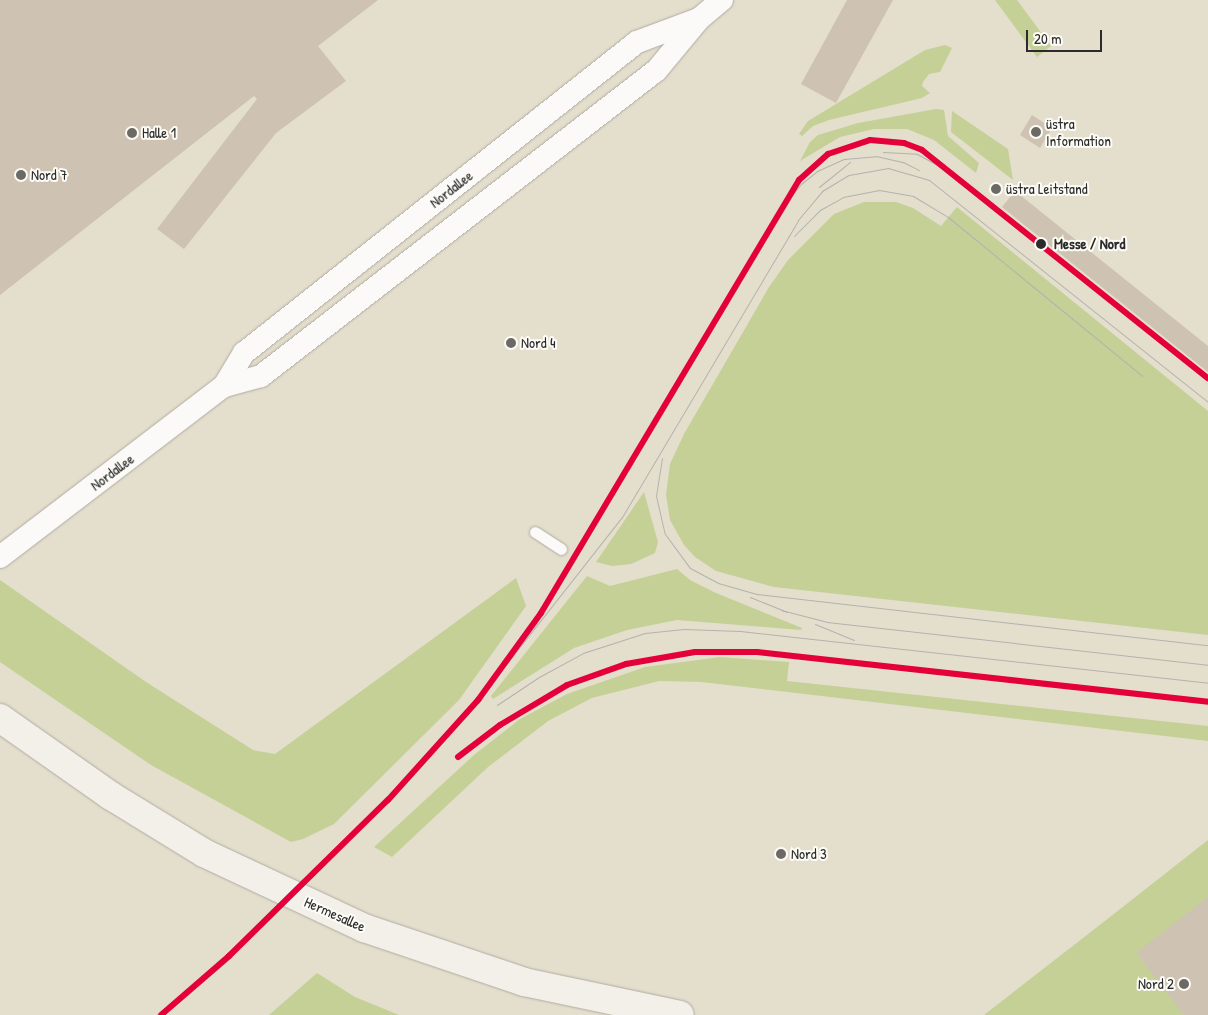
<!DOCTYPE html>
<html>
<head>
<meta charset="utf-8">
<style>
  body { margin:0 }
  #map { position:relative; width:1208px; height:1015px; overflow:hidden; background:#e4decd; font-family:"Patrick Hand",sans-serif }
  div>[style] { position:absolute }
  .green>* { inset:0; background:#c5d097 }
  .building>* { inset:0; background:#cec2b2 }
  .roads { filter:drop-shadow(0 0 1px #b0aca2) drop-shadow(0 0 1px #b0aca2) }
  .service>* { height:11px; margin:-5.5px; padding:0 5.5px; transform-origin:5.5px; border-radius:5.5px; background:#fbfaf8 }
  .minor>* { height:22px; margin:-11px; padding:0 11px; transform-origin:11px; border-radius:11px; background:#fbfaf8 }
  .secondary>* { height:28px; margin:-14px; padding:0 14px; transform-origin:14px; border-radius:14px; background:#f2f0e9 }
  .tram>* { height:1px; margin:-0.5px; padding:0 0.5px; transform-origin:0.5px; border-radius:0.5px; background:#b3b2af }
  .tram-1>* { height:6px; margin:-3px; padding:0 3px; transform-origin:3px; border-radius:3px; background:#e4003a }
  .dots>* { width:14px; height:14px; translate:-50% -50%; box-sizing:border-box; border:2px solid #fdfcf7; border-radius:50% }
  span { translate:-50% -50%; white-space:nowrap; text-align:center; line-height:1.15; -webkit-text-stroke:4px #fdfcf7; paint-order:stroke }
  .poi-label { font-size:15px; color:#2b2b2b }
  .left { translate:0 -50%; text-align:left }
  .right { translate:-100% -50%; text-align:right }
  .street-label { font-size:15px; color:#2b2b2b }
  .stop-label { font-size:15px; color:#2b2b2b; font-weight:700 }
  .scale { position:absolute; left:1026px; top:30px; width:76px; height:22px; box-sizing:border-box; border:2px solid #2b2b2b; border-top:0; padding-left:6px; font-size:15px; line-height:18px; white-space:nowrap; color:#2b2b2b; -webkit-text-stroke:4px #fdfcf7; paint-order:stroke }
</style>
</head>
<body>
<div id="map">
  <div class="green">
    <i style="clip-path:polygon(995px 0,1017px 0,1051px 46px,1037px 57px)"></i>
    <i style="clip-path:polygon(945px 45px,952px 48px,940px 72px,929px 74px,923px 82px,922px 86px,930px 93px,922px 98px,829px 120px,813px 126px,802px 136px,799px 134px,808px 121px,925px 50px)"></i>
    <i style="clip-path:polygon(936px 109px,944px 110px,948px 136px,979px 163px,976px 173px,934px 140px,907px 129px,874px 129px,840px 137px,800px 161px,810px 142px,818px 135px,858px 123px)"></i>
    <i style="clip-path:polygon(952px 111px,1008px 149px,1013px 180px,951px 132px)"></i>
    <i style="clip-path:polygon(864px 202px,896px 202px,913px 208px,941px 226px,957px 207px,1208px 411px,1208px 635px,774px 587px,716px 571px,695px 557px,684px 545px,670px 520px,666px 495px,670px 464px,684px 434px,769px 287px,788px 260px,834px 214px)"></i>
    <i style="clip-path:polygon(644px 492px,658px 542px,655px 553px,631px 564px,612px 566px,596px 562px)"></i>
    <i style="clip-path:polygon(677px 569px,690px 580px,716px 593px,802px 628px,801px 630px,677px 620px,627px 630px,574px 648px,493px 699px,491px 696px,587px 576px,610px 586px)"></i>
    <i style="clip-path:polygon(516px 578px,526px 606px,459px 700px,334px 824px,303px 839px,291px 842px,151px 765px,0 662px,0 580px,146px 682px,253px 750px,275px 754px)"></i>
    <i style="clip-path:polygon(720px 657px,789px 662px,787px 681px,1208px 726px,1208px 741px,701px 682px,659px 681px,592px 698px,548px 721px,488px 767px,392px 857px,374px 847px,474px 755px,520px 719px,567px 694px,645px 667px)"></i>
    <i style="clip-path:polygon(1208px 840px,1208px 1015px,984px 1015px,1101px 924px)"></i>
    <i style="clip-path:polygon(317px 973px,355px 997px,399px 1015px,269px 1015px)"></i>
  </div>
  <div class="building">
    <i style="clip-path:polygon(0 0,378px 0,318px 46px,346px 81px,276px 133px,184px 249px,157px 229px,257px 99px,254px 96px,0 295px)"></i>
    <i style="clip-path:polygon(847px 0,893px 0,836px 103px,801px 84px)"></i>
    <i style="clip-path:polygon(1032px 115px,1052px 128px,1040px 148px,1020px 135px)"></i>
    <i style="clip-path:polygon(1015px 191px,1208px 346px,1208px 372px,1002px 207px)"></i>
    <i style="clip-path:polygon(1208px 897px,1208px 1015px,1184px 1015px,1136px 953px)"></i>
  </div>
  <div class="roads">
    <div class="service">
      <i style="left:535px;top:532px;width:31px;rotate:33deg"></i>
    </div>
    <div class="minor">
      <i style="left:224px;top:386px;width:38px;rotate:-15deg"></i>
      <i style="left:261px;top:376px;width:499px;rotate:-37.7deg"></i>
      <i style="left:656px;top:71px;width:67px;rotate:-50.4deg"></i>
      <i style="left:699px;top:19px;width:30px;rotate:-40deg"></i>
      <i style="left:0;top:557px;width:282px;rotate:-37.4deg"></i>
      <i style="left:224px;top:386px;width:39px;rotate:-59deg"></i>
      <i style="left:244px;top:353px;width:501px;rotate:-38.36deg"></i>
      <i style="left:637px;top:42px;width:66px;rotate:-20.4deg"></i>
    </div>
    <div class="secondary">
      <i style="left:0;top:718px;width:136px;rotate:35.1deg"></i>
      <i style="left:111px;top:796px;width:109px;rotate:31.5deg"></i>
      <i style="left:204px;top:853px;width:177px;rotate:25.1deg"></i>
      <i style="left:364px;top:928px;width:169px;rotate:18.6deg"></i>
      <i style="left:524px;top:982px;width:159px;rotate:11.9deg"></i>
    </div>
  </div>
  <div class="tram">
    <i style="left:883px;top:152px;width:34px;rotate:3deg"></i>
    <i style="left:917px;top:154px;width:48px;rotate:28.7deg"></i>
    <i style="left:819px;top:187px;width:40px;rotate:-39deg"></i>
    <i style="left:784px;top:205px;width:27px;rotate:-51deg"></i>
    <i style="left:801px;top:184px;width:21px;rotate:-39deg"></i>
    <i style="left:817px;top:171px;width:30px;rotate:-24deg"></i>
    <i style="left:844px;top:159px;width:32px;rotate:-5deg"></i>
    <i style="left:876px;top:156px;width:28px;rotate:13deg"></i>
    <i style="left:903px;top:162px;width:18px;rotate:27deg"></i>
    <i style="left:794px;top:236px;width:37px;rotate:-45deg"></i>
    <i style="left:820px;top:210px;width:26px;rotate:-29deg"></i>
    <i style="left:843px;top:197px;width:37px;rotate:-11deg"></i>
    <i style="left:879px;top:190px;width:35px;rotate:10deg"></i>
    <i style="left:913px;top:196px;width:41px;rotate:31deg"></i>
    <i style="left:948px;top:217px;width:251px;rotate:39.3deg"></i>
    <i style="left:662px;top:458px;width:38px;rotate:99deg"></i>
    <i style="left:656px;top:496px;width:39px;rotate:77deg"></i>
    <i style="left:665px;top:534px;width:42px;rotate:53.7deg"></i>
    <i style="left:690px;top:568px;width:32px;rotate:28deg"></i>
    <i style="left:718px;top:583px;width:41px;rotate:15.8deg"></i>
    <i style="left:757px;top:594px;width:454px;rotate:6.5deg"></i>
    <i style="left:750px;top:597px;width:40px;rotate:22deg"></i>
    <i style="left:781px;top:610px;width:48px;rotate:14.6deg"></i>
    <i style="left:827px;top:622px;width:383px;rotate:6.4deg"></i>
    <i style="left:815px;top:624px;width:42px;rotate:22.3deg"></i>
    <i style="left:478px;top:700px;width:233px;rotate:-51.8deg"></i>
    <i style="left:622px;top:517px;width:345px;rotate:-59.3deg"></i>
    <i style="left:798px;top:220px;width:38px;rotate:-50deg"></i>
    <i style="left:822px;top:191px;width:31px;rotate:-31deg"></i>
    <i style="left:849px;top:175px;width:40px;rotate:-10deg"></i>
    <i style="left:888px;top:168px;width:43px;rotate:16.3deg"></i>
    <i style="left:929px;top:180px;width:357px;rotate:38.5deg"></i>
    <i style="left:497px;top:705px;width:50px;rotate:-33.7deg"></i>
    <i style="left:539px;top:677px;width:50px;rotate:-28.6deg"></i>
    <i style="left:583px;top:653px;width:65px;rotate:-17.9deg"></i>
    <i style="left:645px;top:633px;width:39px;rotate:-6deg"></i>
    <i style="left:684px;top:629px;width:56px;rotate:2deg"></i>
    <i style="left:740px;top:631px;width:471px;rotate:6.3deg"></i>
  </div>
  <div class="tram-1">
    <i style="left:458px;top:757px;width:53px;rotate:-37.3deg"></i>
    <i style="left:500px;top:725px;width:78px;rotate:-30.8deg"></i>
    <i style="left:567px;top:685px;width:63px;rotate:-19.6deg"></i>
    <i style="left:626px;top:664px;width:70px;rotate:-9.9deg"></i>
    <i style="left:695px;top:652px;width:62px"></i>
    <i style="left:757px;top:652px;width:454px;rotate:6.3deg"></i>
    <i style="left:161px;top:1015px;width:90px;rotate:-40.9deg"></i>
    <i style="left:229px;top:956px;width:223px;rotate:-44.5deg"></i>
    <i style="left:388px;top:800px;width:135px;rotate:-48deg"></i>
    <i style="left:478px;top:700px;width:107px;rotate:-54.1deg"></i>
    <i style="left:541px;top:613px;width:504px;rotate:-59.21deg"></i>
    <i style="left:799px;top:180px;width:39px;rotate:-42deg"></i>
    <i style="left:828px;top:154px;width:44px;rotate:-18.4deg"></i>
    <i style="left:870px;top:140px;width:34px;rotate:5deg"></i>
    <i style="left:904px;top:143px;width:19px;rotate:21deg"></i>
    <i style="left:922px;top:150px;width:366px;rotate:38.6deg"></i>
  </div>
  <div class="dots">
    <i style="left:1036px;top:132px;background:#6c6a64"></i>
    <i style="left:132px;top:133px;background:#6c6a64"></i>
    <i style="left:21px;top:175px;background:#6c6a64"></i>
    <i style="left:996px;top:189px;background:#6c6a64"></i>
    <i style="left:1041px;top:244px;background:#2b2b2b"></i>
    <i style="left:511px;top:343px;background:#6c6a64"></i>
    <i style="left:781px;top:854px;background:#6c6a64"></i>
    <i style="left:1184px;top:984px;background:#6c6a64"></i>
  </div>
  <div class="poi-label">
    <span class="left" style="left:1046px;top:132px">üstra<br>Information</span>
    <span class="left" style="left:142px;top:133px">Halle 1</span>
    <span class="left" style="left:31px;top:175px">Nord 7</span>
    <span class="left" style="left:1006px;top:189px">üstra Leitstand</span>
    <span class="left" style="left:521px;top:343px">Nord 4</span>
    <span class="left" style="left:791px;top:854px">Nord 3</span>
    <span class="right" style="left:1174px;top:984px">Nord 2</span>
  </div>
  <div class="street-label">
    <span style="left:451px;top:189px;rotate:-38deg">Nordallee</span>
    <span style="left:112px;top:472px;rotate:-37deg">Nordallee</span>
    <span style="left:335px;top:914px;rotate:24deg">Hermesallee</span>
  </div>
  <div class="stop-label">
    <span class="left" style="left:1054px;top:244px">Messe / Nord</span>
  </div>
  <div class="scale">20 m</div>
</div>
</body>
</html>
